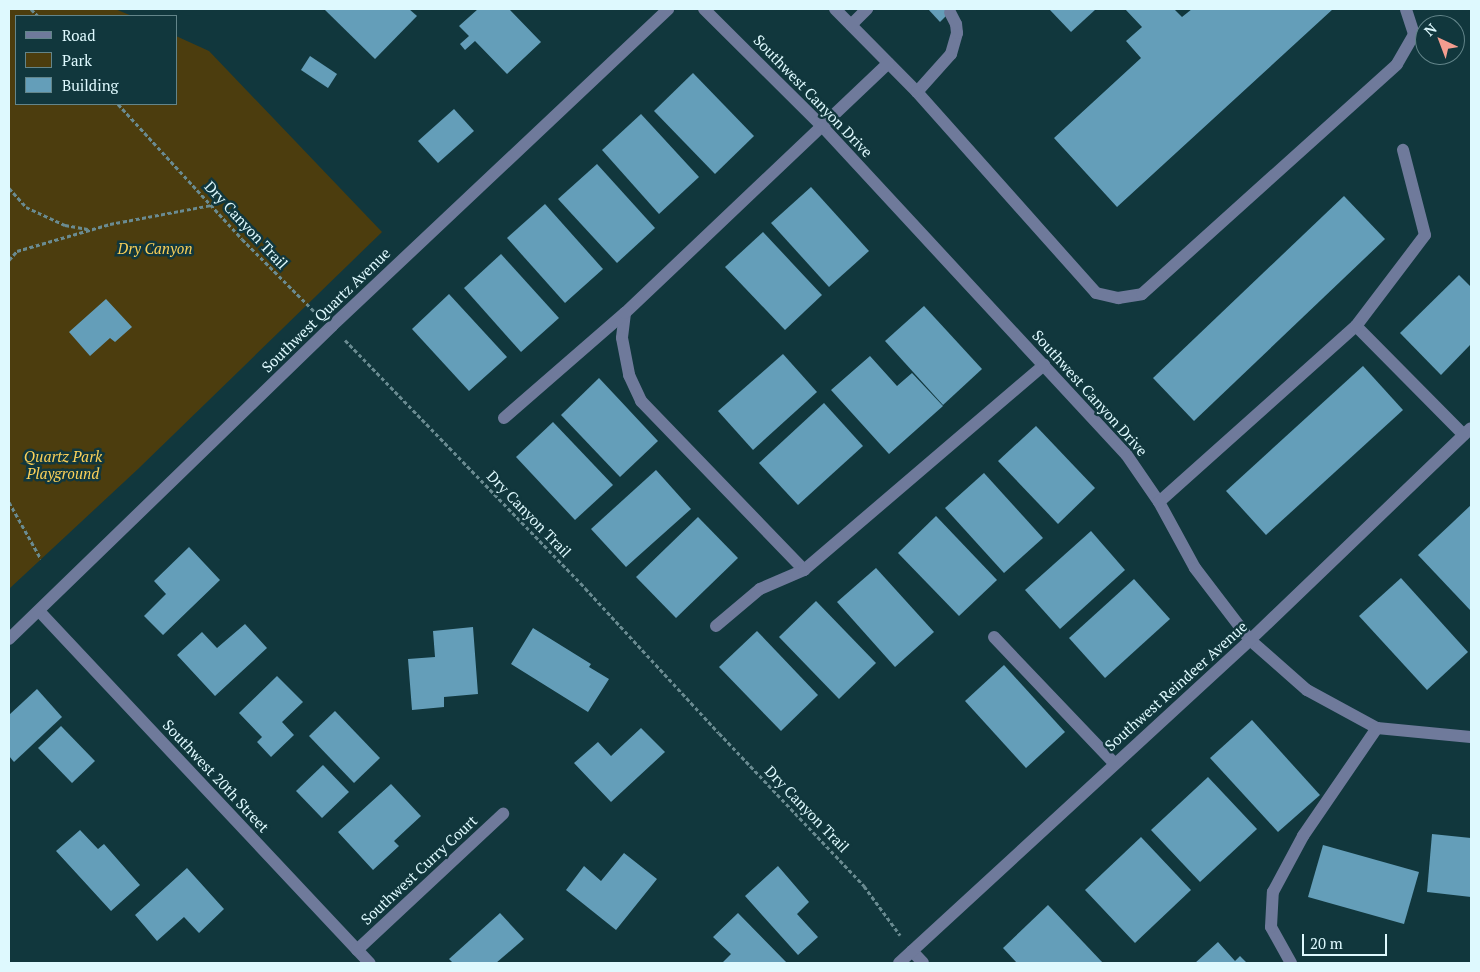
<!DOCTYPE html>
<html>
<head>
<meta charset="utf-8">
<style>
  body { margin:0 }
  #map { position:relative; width:1480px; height:972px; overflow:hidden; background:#11373d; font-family:"PT Serif",serif }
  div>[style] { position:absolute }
  .green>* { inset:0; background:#4c3d0e }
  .building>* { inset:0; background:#649eb9 }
  .path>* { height:3px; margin-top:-1.5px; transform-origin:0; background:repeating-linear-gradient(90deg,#6a8b91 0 4px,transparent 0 6.5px) }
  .minor>* { height:12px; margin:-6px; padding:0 6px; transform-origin:6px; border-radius:6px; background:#6f7a9b }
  span { translate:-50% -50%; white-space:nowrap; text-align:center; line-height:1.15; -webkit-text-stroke:5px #11373d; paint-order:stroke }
  .street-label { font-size:15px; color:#def9fe }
  .park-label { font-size:15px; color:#fcd159; font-style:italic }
  .frame { position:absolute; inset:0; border:10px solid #def9fe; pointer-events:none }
  .legend { position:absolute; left:15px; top:15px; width:162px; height:90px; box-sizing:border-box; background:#11373d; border:1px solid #63858a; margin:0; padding:6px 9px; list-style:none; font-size:15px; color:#def9fe }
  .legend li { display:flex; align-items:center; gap:10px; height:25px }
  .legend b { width:25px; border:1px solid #63858a }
  .north { position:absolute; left:1415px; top:15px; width:50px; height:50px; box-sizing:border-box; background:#11373d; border:1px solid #63858a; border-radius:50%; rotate:317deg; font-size:14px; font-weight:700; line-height:20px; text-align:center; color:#def9fe }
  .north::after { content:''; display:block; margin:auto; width:18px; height:22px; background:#f59d8f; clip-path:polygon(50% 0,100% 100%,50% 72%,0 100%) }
  .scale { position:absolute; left:1302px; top:934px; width:85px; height:22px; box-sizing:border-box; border:2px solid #def9fe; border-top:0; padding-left:6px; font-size:15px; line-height:18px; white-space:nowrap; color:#def9fe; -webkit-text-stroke:4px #11373d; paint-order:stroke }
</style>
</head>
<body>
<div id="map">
  <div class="green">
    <i style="clip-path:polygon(9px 9px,115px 9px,132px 16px,16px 16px,16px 104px,176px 104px,176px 36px,209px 51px,382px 232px,138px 469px,9px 589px)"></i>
  </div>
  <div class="building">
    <i style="clip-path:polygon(324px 9px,409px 9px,417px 16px,375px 59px)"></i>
    <i style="clip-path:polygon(478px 9px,509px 9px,541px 42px,507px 74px,475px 41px,465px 50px,460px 44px,469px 36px,459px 26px)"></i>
    <i style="clip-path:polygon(928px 9px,953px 9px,940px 22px)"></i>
    <i style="clip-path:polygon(1049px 9px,1096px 9px,1071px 32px)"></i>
    <i style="clip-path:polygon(1125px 9px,1174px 9px,1182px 17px,1192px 9px,1333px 9px,1117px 207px,1054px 138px,1141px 58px,1126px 41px,1142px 27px)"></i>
    <i style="clip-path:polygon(310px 56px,337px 74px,328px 88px,301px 70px)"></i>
    <i style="clip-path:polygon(693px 73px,754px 136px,715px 174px,654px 111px)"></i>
    <i style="clip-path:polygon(454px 109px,474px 131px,438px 163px,418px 141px)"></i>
    <i style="clip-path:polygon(641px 114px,699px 177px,659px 214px,602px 150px)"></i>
    <i style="clip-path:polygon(597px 164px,655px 228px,617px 263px,558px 199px)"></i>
    <i style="clip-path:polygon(811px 187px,869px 251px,829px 287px,771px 223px)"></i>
    <i style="clip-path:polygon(1344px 196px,1385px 239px,1194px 421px,1153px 378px)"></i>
    <i style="clip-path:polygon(545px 204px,603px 269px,565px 303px,507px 238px)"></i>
    <i style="clip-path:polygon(763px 232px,822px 295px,785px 330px,725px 267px)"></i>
    <i style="clip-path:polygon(501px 254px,559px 318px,521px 352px,464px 288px)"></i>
    <i style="clip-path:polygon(1459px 275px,1471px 287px,1471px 344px,1441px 375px,1400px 333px)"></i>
    <i style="clip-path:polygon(449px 294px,507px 357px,469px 391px,412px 329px)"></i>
    <i style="clip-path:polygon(106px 299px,132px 327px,115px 342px,110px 338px,90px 356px,69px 332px)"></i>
    <i style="clip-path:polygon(924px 306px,982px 369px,943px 405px,885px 341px)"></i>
    <i style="clip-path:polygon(783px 354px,817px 392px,753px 450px,718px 411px)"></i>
    <i style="clip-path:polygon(870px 356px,897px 386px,912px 373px,943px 406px,889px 454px,831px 390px)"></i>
    <i style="clip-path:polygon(1363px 366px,1403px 410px,1266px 535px,1226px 491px)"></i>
    <i style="clip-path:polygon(599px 378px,658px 441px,620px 477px,561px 415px)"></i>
    <i style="clip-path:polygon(824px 403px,863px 446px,798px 505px,759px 463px)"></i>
    <i style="clip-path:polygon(553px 422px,613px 485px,575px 520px,516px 457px)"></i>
    <i style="clip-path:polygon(1036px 426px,1095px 488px,1058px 524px,998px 461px)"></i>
    <i style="clip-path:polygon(656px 470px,691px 509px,626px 567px,591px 529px)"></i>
    <i style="clip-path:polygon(984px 473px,1043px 538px,1004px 573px,945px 508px)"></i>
    <i style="clip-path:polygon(1471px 505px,1471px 611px,1418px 555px)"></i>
    <i style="clip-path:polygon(936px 516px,997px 580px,959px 616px,898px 553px)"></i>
    <i style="clip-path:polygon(698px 517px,738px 558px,676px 618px,636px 577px)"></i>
    <i style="clip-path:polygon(1091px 531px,1125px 570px,1060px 629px,1025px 590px)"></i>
    <i style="clip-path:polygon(189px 547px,220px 580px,163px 635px,144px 616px,166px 594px,154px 581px)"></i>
    <i style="clip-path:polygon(876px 568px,934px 632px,895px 667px,837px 602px)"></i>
    <i style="clip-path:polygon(1401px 578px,1468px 652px,1427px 690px,1359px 616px)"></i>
    <i style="clip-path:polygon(1134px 579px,1170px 619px,1105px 678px,1069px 638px)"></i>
    <i style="clip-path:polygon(816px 601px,876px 663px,839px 699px,779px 637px)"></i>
    <i style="clip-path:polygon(245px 624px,267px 648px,215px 696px,177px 655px,202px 632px,217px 648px)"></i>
    <i style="clip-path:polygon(473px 627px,478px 694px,444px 697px,444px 707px,412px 710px,408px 659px,435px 657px,433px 631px)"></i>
    <i style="clip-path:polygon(533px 628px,591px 664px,589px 667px,609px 679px,588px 712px,511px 664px)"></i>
    <i style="clip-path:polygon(757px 631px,818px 695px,781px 731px,719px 667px)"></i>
    <i style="clip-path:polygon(1004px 665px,1065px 732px,1026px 768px,965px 701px)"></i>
    <i style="clip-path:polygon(277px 676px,303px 702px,282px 722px,294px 735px,271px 757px,257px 742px,262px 737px,239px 713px)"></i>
    <i style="clip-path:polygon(37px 689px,62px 717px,14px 762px,9px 756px,9px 715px)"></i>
    <i style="clip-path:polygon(335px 711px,380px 758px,354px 783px,309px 736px)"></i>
    <i style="clip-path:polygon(1252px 720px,1320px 795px,1278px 832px,1210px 758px)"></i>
    <i style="clip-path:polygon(61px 726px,95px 761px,72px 783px,38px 748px)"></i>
    <i style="clip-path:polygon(641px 728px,665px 752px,611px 802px,574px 763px,598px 742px,611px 756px)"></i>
    <i style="clip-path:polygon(323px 765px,349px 792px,322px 818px,296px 791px)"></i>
    <i style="clip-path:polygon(1208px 777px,1257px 829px,1200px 882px,1151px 830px)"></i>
    <i style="clip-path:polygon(391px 784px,421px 816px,394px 841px,399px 846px,373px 870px,338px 832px)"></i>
    <i style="clip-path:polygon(80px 830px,98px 849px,104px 844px,140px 885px,111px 911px,56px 851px)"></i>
    <i style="clip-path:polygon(1432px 834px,1471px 838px,1471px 897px,1427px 892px)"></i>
    <i style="clip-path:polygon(1141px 837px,1191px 890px,1135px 943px,1085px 890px)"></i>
    <i style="clip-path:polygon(1323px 845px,1419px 872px,1404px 924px,1308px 897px)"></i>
    <i style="clip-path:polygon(624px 853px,657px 879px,616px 930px,566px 890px,584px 866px,601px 881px)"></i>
    <i style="clip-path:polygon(778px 866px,809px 902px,797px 914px,818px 937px,798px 955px,745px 896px)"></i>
    <i style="clip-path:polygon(187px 868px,224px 909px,199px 933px,184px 917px,157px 941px,135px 915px)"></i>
    <i style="clip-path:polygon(1048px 905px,1103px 963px,1017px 963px,1003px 948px)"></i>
    <i style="clip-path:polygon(500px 913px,524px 939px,496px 963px,453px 963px,449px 959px)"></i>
    <i style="clip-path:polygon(738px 913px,787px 963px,722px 963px,731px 954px,713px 937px)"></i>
    <i style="clip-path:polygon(1218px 942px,1235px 961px,1240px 956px,1247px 963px,1195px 963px)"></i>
  </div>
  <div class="path">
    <i style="left:31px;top:9px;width:10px;rotate:45deg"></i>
    <i style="left:118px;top:104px;width:183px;rotate:47.4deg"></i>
    <i style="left:242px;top:239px;width:106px;rotate:45deg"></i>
    <i style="left:9px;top:188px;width:25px;rotate:48deg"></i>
    <i style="left:26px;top:207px;width:43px;rotate:24.8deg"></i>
    <i style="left:65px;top:225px;width:23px;rotate:10deg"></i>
    <i style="left:9px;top:260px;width:12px;rotate:-48deg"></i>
    <i style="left:17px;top:251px;width:97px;rotate:-16.2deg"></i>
    <i style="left:110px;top:224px;width:104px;rotate:-10.6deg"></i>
    <i style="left:345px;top:340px;width:345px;rotate:45.9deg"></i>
    <i style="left:585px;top:588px;width:197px;rotate:47.3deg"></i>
    <i style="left:719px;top:733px;width:211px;rotate:46.5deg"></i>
    <i style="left:864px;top:886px;width:61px;rotate:53.7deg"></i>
    <i style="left:9px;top:502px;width:65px;rotate:60.7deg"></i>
  </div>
  <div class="minor">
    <i style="left:704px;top:9px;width:165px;rotate:44.8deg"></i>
    <i style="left:821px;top:125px;width:449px;rotate:47.2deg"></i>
    <i style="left:1126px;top:454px;width:58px;rotate:55.5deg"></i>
    <i style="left:1159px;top:502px;width:75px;rotate:61.4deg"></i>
    <i style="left:1195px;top:568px;width:91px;rotate:52.6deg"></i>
    <i style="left:1250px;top:640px;width:76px;rotate:41.3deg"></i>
    <i style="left:1307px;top:690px;width:80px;rotate:28.5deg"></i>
    <i style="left:1377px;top:728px;width:94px;rotate:5.5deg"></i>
    <i style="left:835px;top:9px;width:117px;rotate:45.3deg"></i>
    <i style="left:917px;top:92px;width:269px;rotate:48.3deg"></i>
    <i style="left:1096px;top:293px;width:23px;rotate:13deg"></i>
    <i style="left:1118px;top:298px;width:24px;rotate:-9deg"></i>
    <i style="left:1142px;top:294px;width:343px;rotate:-42deg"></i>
    <i style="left:1397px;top:64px;width:34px;rotate:-60deg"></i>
    <i style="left:1414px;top:34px;width:26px;rotate:-108deg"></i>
    <i style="left:851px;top:25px;width:23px;rotate:-45deg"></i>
    <i style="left:917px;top:92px;width:51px;rotate:-48.2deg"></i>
    <i style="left:951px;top:54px;width:22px;rotate:-74deg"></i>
    <i style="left:957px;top:33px;width:9px;rotate:-96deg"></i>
    <i style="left:956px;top:24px;width:13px;rotate:-117deg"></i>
    <i style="left:625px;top:313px;width:25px;rotate:97deg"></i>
    <i style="left:622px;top:338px;width:38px;rotate:79deg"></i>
    <i style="left:629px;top:375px;width:29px;rotate:65deg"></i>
    <i style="left:641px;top:401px;width:235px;rotate:46deg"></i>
    <i style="left:1356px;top:326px;width:153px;rotate:45.3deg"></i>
    <i style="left:504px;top:418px;width:160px;rotate:-41deg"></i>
    <i style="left:625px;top:313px;width:363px;rotate:-43.5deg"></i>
    <i style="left:1159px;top:502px;width:264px;rotate:-41.8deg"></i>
    <i style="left:1356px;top:326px;width:114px;rotate:-52.8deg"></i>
    <i style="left:1425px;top:235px;width:88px;rotate:-104.5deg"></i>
    <i style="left:39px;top:611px;width:483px;rotate:46.8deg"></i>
    <i style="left:716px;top:626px;width:57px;rotate:-40.1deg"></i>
    <i style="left:760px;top:589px;width:48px;rotate:-23.4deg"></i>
    <i style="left:804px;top:570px;width:316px;rotate:-40.5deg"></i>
    <i style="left:994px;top:637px;width:174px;rotate:46.4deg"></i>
    <i style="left:9px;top:639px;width:450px;rotate:-44.1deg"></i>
    <i style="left:332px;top:326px;width:462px;rotate:-43.3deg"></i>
    <i style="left:357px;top:950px;width:200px;rotate:-43deg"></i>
    <i style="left:912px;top:951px;width:16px;rotate:47deg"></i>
    <i style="left:899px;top:963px;width:477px;rotate:-42.6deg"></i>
    <i style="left:1250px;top:640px;width:306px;rotate:-43.8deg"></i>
    <i style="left:1291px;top:963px;width:41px;rotate:-119.1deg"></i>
    <i style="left:1271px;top:927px;width:35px;rotate:-87deg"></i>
    <i style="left:1273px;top:892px;width:64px;rotate:-61.8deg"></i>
    <i style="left:1303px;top:836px;width:131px;rotate:-55.6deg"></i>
  </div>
  <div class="street-label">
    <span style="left:813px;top:96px;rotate:46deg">Southwest Canyon Drive</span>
    <span style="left:246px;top:225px;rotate:47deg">Dry Canyon Trail</span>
    <span style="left:326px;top:310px;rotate:-44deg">Southwest Quartz Avenue</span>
    <span style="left:1090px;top:393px;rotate:48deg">Southwest Canyon Drive</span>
    <span style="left:529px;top:514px;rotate:46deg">Dry Canyon Trail</span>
    <span style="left:1176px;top:686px;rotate:-42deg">Southwest Reindeer Avenue</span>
    <span style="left:216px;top:776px;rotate:47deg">Southwest 20th Street</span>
    <span style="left:807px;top:809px;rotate:46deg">Dry Canyon Trail</span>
    <span style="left:419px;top:870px;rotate:-43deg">Southwest Curry Court</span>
  </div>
  <div class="park-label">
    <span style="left:155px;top:249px">Dry Canyon</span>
    <span style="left:63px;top:465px">Quartz Park<br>Playground</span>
  </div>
  <div class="frame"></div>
  <ul class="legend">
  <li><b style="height:6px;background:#6f7a9b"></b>Road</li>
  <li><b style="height:14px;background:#4c3d0e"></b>Park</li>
  <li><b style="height:14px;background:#649eb9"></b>Building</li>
  </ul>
  <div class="north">N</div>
  <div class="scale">20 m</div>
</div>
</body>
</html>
